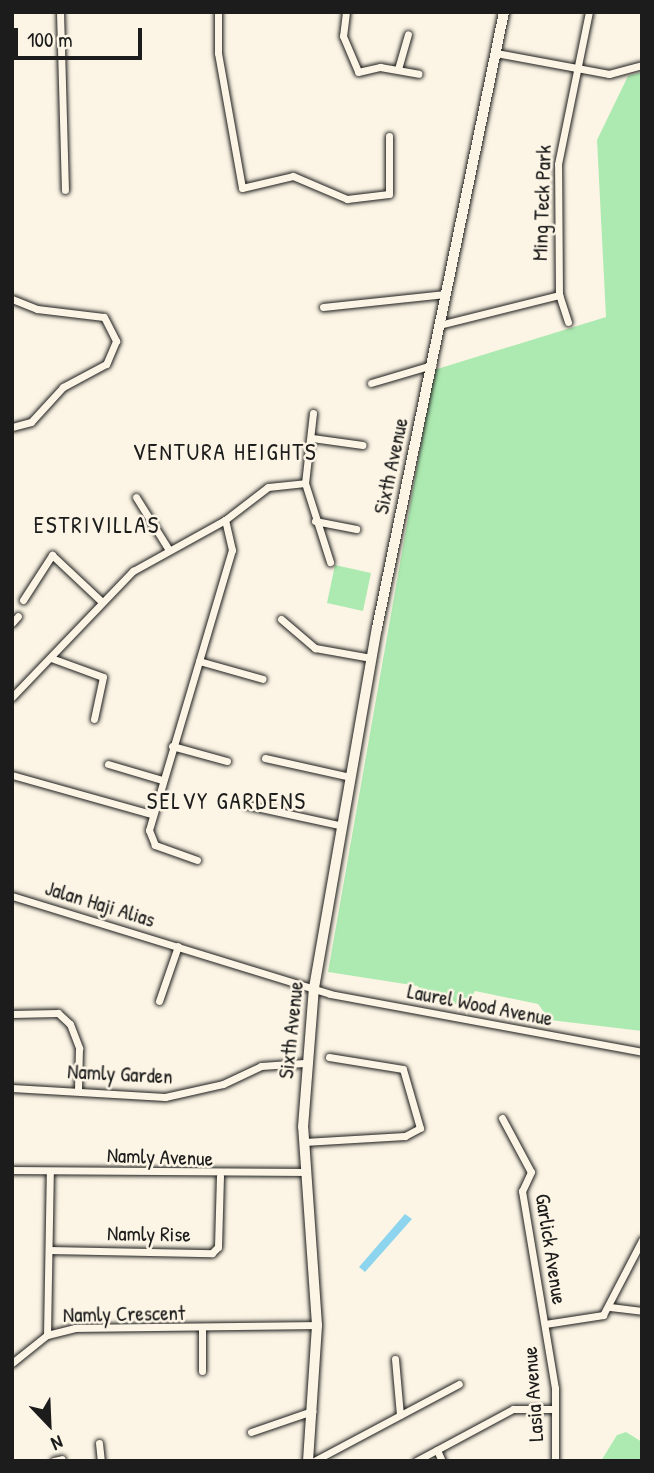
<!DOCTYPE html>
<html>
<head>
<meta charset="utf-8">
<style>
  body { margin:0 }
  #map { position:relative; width:654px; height:1473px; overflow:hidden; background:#fcf5e5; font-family:"Patrick Hand",sans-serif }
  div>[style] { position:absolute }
  .green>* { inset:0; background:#adeab1 }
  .water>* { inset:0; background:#8dd5ee }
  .roads { filter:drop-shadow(0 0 2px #1c1c1c) drop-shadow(0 0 2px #1c1c1c) }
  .minor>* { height:7px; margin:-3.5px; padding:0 3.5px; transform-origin:3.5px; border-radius:3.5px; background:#fcf5e5 }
  .secondary>* { height:10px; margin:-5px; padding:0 5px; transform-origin:5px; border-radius:5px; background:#fcf5e5 }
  span { translate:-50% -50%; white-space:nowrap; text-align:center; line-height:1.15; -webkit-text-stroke:5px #fcf5e5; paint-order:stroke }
  .street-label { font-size:21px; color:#1c1c1c }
  .neighbourhood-label { font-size:23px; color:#1c1c1c; letter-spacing:2px }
  .frame { position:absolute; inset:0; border:14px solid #1c1c1c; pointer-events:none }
  .north { position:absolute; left:14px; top:1389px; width:70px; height:70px; -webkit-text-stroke:5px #fcf5e5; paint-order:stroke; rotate:157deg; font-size:19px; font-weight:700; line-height:28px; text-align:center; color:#1c1c1c }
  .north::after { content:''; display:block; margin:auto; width:24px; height:32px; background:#1c1c1c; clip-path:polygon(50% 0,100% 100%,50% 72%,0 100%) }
  .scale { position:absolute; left:14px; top:28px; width:128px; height:32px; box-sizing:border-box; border:4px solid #1c1c1c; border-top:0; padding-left:9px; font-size:21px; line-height:24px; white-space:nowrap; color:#1c1c1c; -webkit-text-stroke:5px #fcf5e5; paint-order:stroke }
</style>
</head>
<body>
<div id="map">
  <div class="green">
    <i style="clip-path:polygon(642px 72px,642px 1031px,550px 1020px,538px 1004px,475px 991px,467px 1004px,454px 1004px,420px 993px,418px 986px,328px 972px,434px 370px,606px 317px,597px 140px,628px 76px)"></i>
    <i style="clip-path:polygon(335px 565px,371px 573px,363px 611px,327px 603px)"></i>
    <i style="clip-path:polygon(626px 1432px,642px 1442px,642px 1461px,601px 1461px,617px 1435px)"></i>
  </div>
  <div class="water">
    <i style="clip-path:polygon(405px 1214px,412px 1219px,365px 1272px,359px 1267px)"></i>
  </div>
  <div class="roads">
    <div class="minor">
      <i style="left:60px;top:12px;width:178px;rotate:88.4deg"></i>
      <i style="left:218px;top:12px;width:41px;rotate:90deg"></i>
      <i style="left:218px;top:53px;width:137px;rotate:79.9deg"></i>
      <i style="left:242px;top:188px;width:52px;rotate:-13.2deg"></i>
      <i style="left:293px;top:176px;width:59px;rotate:23.1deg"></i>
      <i style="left:347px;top:199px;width:42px;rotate:-6.8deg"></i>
      <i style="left:389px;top:194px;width:58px;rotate:-90deg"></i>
      <i style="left:346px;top:12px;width:24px;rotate:97deg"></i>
      <i style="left:343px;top:36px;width:39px;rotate:67deg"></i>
      <i style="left:358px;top:72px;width:23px;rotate:-13deg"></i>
      <i style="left:380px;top:67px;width:39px;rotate:10deg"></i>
      <i style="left:496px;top:53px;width:115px;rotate:10.5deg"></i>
      <i style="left:609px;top:74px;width:34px;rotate:-15deg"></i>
      <i style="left:398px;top:69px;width:36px;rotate:-74deg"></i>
      <i style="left:12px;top:299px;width:27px;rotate:22deg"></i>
      <i style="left:37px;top:309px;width:67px;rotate:6.8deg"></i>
      <i style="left:104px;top:317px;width:27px;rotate:63deg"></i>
      <i style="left:116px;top:341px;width:25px;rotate:113deg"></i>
      <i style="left:106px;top:364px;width:49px;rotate:151.9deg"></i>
      <i style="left:63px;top:387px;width:47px;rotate:132.4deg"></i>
      <i style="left:31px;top:422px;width:20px;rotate:165deg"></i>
      <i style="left:323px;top:307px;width:123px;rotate:-6.1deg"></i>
      <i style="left:568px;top:322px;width:28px;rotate:-108deg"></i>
      <i style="left:559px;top:295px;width:131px;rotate:-90.4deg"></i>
      <i style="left:558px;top:164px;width:155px;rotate:-78.5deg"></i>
      <i style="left:439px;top:325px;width:124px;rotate:-14deg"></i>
      <i style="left:371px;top:383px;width:64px;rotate:-16.4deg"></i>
      <i style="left:313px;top:413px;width:70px;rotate:96.5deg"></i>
      <i style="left:305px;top:483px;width:83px;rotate:72.4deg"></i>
      <i style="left:312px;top:438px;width:51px;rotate:7.8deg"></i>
      <i style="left:136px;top:497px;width:62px;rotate:58.1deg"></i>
      <i style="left:315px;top:521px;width:42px;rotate:11deg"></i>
      <i style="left:23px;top:600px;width:54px;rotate:-57.2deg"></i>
      <i style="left:52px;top:555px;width:67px;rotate:43.2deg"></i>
      <i style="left:281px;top:619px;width:45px;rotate:40.5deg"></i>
      <i style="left:315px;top:648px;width:57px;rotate:10.1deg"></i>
      <i style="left:12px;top:623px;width:9px;rotate:-49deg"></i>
      <i style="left:51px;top:658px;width:55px;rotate:20.1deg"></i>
      <i style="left:103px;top:677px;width:43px;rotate:102.1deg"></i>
      <i style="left:199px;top:661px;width:66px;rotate:15.7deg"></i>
      <i style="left:12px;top:697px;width:175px;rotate:-46.2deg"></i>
      <i style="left:133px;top:571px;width:105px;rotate:-29deg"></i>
      <i style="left:225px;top:520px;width:54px;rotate:-37.5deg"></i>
      <i style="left:268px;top:487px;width:37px;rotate:-6deg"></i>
      <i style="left:172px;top:746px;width:57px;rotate:15.3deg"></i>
      <i style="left:265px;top:758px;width:88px;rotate:12.5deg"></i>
      <i style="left:108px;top:764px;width:56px;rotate:16.5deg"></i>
      <i style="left:12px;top:775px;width:144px;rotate:15.7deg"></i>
      <i style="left:247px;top:805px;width:98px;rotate:12.3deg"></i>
      <i style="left:197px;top:860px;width:45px;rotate:-160.3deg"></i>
      <i style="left:155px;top:845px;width:16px;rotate:-112deg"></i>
      <i style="left:149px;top:830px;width:292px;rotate:-73.5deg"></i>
      <i style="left:232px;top:550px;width:31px;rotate:-103deg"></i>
      <i style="left:12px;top:896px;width:333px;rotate:17.1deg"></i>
      <i style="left:330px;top:994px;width:317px;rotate:10.5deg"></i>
      <i style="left:159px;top:1001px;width:58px;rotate:-70.9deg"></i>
      <i style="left:12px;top:1014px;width:46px;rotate:-1.2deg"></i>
      <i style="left:58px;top:1013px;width:16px;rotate:43deg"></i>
      <i style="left:70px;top:1024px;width:26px;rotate:69deg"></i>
      <i style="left:79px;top:1048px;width:42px;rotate:91.4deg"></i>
      <i style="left:12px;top:1088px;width:153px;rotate:3.4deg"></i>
      <i style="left:165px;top:1097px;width:59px;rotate:-12.6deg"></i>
      <i style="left:223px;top:1084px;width:42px;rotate:-25.3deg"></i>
      <i style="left:261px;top:1066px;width:43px;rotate:-4deg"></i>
      <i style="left:502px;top:1118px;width:61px;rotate:61.8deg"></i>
      <i style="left:531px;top:1172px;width:21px;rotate:115deg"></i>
      <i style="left:522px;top:1191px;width:200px;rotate:80.5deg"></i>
      <i style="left:555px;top:1388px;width:73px;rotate:90deg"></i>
      <i style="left:304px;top:1142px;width:101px;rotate:-3.4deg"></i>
      <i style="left:405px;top:1136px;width:17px;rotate:-28deg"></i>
      <i style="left:420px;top:1128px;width:61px;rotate:-106.1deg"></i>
      <i style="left:403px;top:1069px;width:75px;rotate:-170.8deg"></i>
      <i style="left:12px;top:1170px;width:294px;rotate:0.4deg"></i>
      <i style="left:49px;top:1250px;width:163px;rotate:1.1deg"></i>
      <i style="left:212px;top:1253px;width:8px;rotate:-45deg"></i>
      <i style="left:218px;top:1247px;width:71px;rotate:-88.4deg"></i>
      <i style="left:610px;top:1307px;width:32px;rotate:7deg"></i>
      <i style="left:545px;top:1324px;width:59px;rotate:-8.8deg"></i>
      <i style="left:603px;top:1315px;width:85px;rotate:-62.5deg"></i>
      <i style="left:47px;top:1335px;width:164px;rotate:-89deg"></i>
      <i style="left:395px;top:1359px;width:56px;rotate:84.9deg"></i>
      <i style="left:12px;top:1363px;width:45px;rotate:-38.7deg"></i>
      <i style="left:47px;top:1335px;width:29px;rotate:-14deg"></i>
      <i style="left:75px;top:1328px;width:242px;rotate:-0.7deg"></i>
      <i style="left:202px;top:1371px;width:41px;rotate:-90deg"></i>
      <i style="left:251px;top:1432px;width:65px;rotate:-19deg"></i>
      <i style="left:99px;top:1443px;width:18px;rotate:84deg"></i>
      <i style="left:437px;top:1450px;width:12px;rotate:66deg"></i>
      <i style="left:54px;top:1461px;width:8px;rotate:-14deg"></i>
      <i style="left:314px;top:1461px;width:164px;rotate:-28deg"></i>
      <i style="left:416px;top:1461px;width:110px;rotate:-28.2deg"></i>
      <i style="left:513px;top:1409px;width:42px"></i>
    </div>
    <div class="secondary">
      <i style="left:308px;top:1461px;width:136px;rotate:-86.2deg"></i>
      <i style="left:317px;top:1325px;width:198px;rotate:-94deg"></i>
      <i style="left:303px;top:1127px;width:139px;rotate:-85.5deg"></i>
      <i style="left:314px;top:988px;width:365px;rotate:-80.1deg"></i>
      <i style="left:377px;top:628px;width:629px;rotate:-78.35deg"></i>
    </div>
  </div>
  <div class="street-label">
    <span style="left:542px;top:203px;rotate:-88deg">Ming Teck Park</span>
    <span style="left:391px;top:466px;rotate:-78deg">Sixth Avenue</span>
    <span style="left:100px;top:904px;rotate:17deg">Jalan Haji Alias</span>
    <span style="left:480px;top:1005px;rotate:11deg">Laurel Wood Avenue</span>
    <span style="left:291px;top:1030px;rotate:-84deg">Sixth Avenue</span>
    <span style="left:120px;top:1074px;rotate:3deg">Namly Garden</span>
    <span style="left:160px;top:1157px;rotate:2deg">Namly Avenue</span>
    <span style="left:149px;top:1234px;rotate:1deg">Namly Rise</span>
    <span style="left:551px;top:1249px;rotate:81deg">Garlick Avenue</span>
    <span style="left:124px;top:1314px;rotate:-1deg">Namly Crescent</span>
    <span style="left:533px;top:1394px;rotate:-94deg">Lasia Avenue</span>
  </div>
  <div class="neighbourhood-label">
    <span style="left:225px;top:452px">VENTURA HEIGHTS</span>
    <span style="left:97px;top:525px">ESTRIVILLAS</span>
    <span style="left:227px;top:801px">SELVY GARDENS</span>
  </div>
  <div class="frame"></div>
  <div class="north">N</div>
  <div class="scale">100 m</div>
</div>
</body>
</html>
